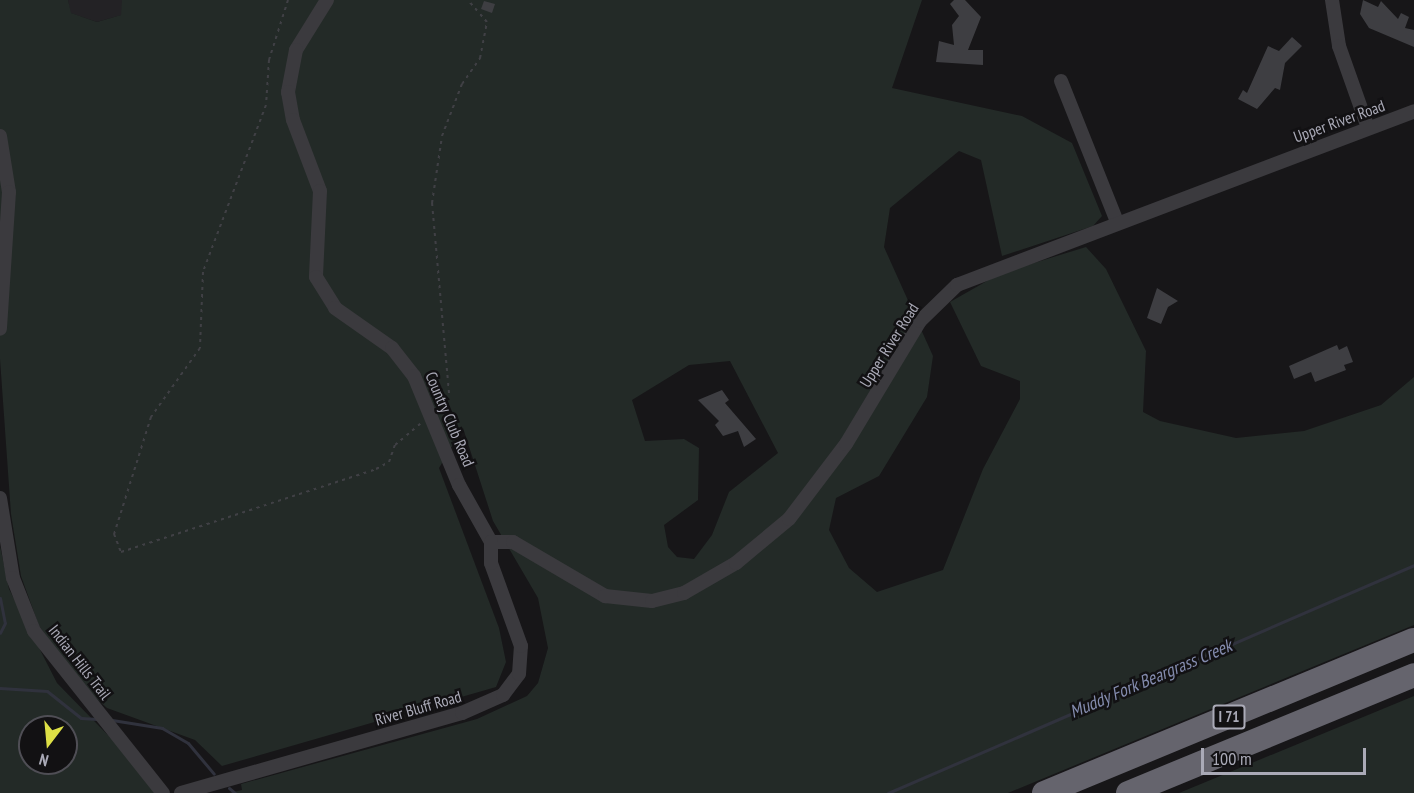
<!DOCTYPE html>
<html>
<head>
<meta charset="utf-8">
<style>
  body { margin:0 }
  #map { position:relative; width:1414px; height:793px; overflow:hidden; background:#171618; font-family:"PT Sans Narrow",sans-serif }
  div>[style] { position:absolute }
  .built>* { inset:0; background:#232225 }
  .green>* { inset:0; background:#232a27 }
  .stream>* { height:3px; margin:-1.5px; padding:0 1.5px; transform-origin:1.5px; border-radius:1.5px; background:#30323d }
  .building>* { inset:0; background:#3e3e42 }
  .path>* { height:2px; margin-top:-1px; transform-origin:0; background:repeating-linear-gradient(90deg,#404045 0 3px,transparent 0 7.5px) }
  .minor>* { height:14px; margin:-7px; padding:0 7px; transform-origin:7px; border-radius:7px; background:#3b3a3e }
  .motorway>* { height:24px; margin:-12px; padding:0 12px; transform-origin:12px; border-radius:12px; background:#65646d }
  span { translate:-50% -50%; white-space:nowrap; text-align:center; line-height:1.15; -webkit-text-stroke:5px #121113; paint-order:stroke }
  .shield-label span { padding:2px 4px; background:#121113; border:2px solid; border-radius:4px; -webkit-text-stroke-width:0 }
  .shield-label { font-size:15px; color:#aaaab7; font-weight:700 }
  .street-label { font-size:16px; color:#aaaab7 }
  .water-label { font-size:18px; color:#848cae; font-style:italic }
  .north { position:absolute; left:18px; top:715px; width:60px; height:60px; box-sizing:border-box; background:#121113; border:2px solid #4f4e55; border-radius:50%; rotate:196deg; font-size:16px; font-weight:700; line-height:24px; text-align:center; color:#aaaab7 }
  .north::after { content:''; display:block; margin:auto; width:21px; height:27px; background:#dee046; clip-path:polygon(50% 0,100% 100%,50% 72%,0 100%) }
  .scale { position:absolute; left:1201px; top:748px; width:165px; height:27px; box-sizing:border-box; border:3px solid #aaaab7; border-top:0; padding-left:8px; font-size:18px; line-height:21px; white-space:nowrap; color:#aaaab7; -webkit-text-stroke:4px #121113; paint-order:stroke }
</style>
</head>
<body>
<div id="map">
  <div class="built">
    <i style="clip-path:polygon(68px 0,122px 0,122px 15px,97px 22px,70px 13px)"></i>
  </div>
  <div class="green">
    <i style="clip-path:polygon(evenodd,0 0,68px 0,71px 13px,97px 22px,121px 15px,122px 0,922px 0,892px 88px,1022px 116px,1072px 143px,1102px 216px,1093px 226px,1002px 256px,981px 160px,959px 151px,890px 208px,884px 247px,933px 356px,927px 397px,879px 476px,836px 498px,829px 530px,849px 568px,877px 592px,943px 570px,983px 469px,1020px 399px,1020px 381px,981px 366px,950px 302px,1001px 273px,1086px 247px,1106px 269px,1146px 351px,1143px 412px,1160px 421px,1236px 438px,1304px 431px,1381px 405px,1414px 377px,1414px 625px,1008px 793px,229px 793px,242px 790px,241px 784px,477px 719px,527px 696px,538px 683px,548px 648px,538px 598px,493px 521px,463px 428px,439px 468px,499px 628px,506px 662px,496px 687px,222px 766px,195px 740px,107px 708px,80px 684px,39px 626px,21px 576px,11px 514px,0 359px,0 0,730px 361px,778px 453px,729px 492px,712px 535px,694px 559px,677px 557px,668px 547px,664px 525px,698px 500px,699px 448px,684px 439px,645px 441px,632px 400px,689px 365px,730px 361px)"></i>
    <i style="clip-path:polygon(evenodd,0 546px,9px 589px,57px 683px,140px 768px,155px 793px,0 793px,0 546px,30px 727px,66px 727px,66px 763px,30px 763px,30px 727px)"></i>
    <i style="clip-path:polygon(1414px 696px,1414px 793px,1179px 793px)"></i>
  </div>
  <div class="stream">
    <i style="left:0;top:598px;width:25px;rotate:79deg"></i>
    <i style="left:5px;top:623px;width:11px;rotate:117deg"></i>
    <i style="left:0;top:688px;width:47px;rotate:3.7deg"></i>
    <i style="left:47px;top:691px;width:43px;rotate:38.5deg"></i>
    <i style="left:81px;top:718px;width:16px;rotate:4deg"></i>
    <i style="left:112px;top:720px;width:51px;rotate:9.1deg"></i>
    <i style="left:162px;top:728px;width:30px;rotate:30deg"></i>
    <i style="left:188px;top:743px;width:40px;rotate:50deg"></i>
    <i style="left:229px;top:788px;width:8px;rotate:40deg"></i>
    <i style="left:888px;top:793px;width:573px;rotate:-23.43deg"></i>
  </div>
  <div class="building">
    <i style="clip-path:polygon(954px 0,965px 0,981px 17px,968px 50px,983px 50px,983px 65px,936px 62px,939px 41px,954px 45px,952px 25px,959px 16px,950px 4px)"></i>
    <i style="clip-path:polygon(1363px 0,1378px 7px,1381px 1px,1398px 19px,1401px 13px,1409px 17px,1405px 28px,1414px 30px,1414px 47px,1369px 28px,1360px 14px)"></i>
    <i style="clip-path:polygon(484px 1px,495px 4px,492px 13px,481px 9px)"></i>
    <i style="clip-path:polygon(1292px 37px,1302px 46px,1285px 63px,1280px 90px,1275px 88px,1257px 109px,1238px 99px,1243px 90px,1247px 93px,1268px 46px,1279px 51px)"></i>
    <i style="clip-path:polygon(1157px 288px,1178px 301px,1168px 307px,1161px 324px,1147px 318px)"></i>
    <i style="clip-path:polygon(1337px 345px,1339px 350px,1347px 346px,1353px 362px,1344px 365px,1346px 370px,1315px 382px,1311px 372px,1294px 379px,1289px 366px)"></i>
    <i style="clip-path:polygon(722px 390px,729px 400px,725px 403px,756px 439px,744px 447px,738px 431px,723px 436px,715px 425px,719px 421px,698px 400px)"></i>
  </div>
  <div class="path">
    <i style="left:288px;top:0;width:63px;rotate:107.6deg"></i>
    <i style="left:269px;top:60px;width:45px;rotate:93.8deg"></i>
    <i style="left:266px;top:105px;width:178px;rotate:110.7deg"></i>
    <i style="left:203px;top:272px;width:76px;rotate:92.3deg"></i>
    <i style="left:200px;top:348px;width:85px;rotate:125.4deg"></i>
    <i style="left:151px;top:417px;width:123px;rotate:107.5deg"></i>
    <i style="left:114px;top:534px;width:19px;rotate:69deg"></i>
    <i style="left:121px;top:552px;width:268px;rotate:-18deg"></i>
    <i style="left:376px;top:469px;width:15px;rotate:-28deg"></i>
    <i style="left:389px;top:462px;width:18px;rotate:-71deg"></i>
    <i style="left:395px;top:445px;width:33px;rotate:-40deg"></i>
    <i style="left:439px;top:404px;width:15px;rotate:-48deg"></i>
    <i style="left:449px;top:393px;width:191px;rotate:-95.1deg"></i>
    <i style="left:432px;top:203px;width:68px;rotate:-81.5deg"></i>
    <i style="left:442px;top:136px;width:56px;rotate:-69deg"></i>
    <i style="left:462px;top:84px;width:32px;rotate:-55deg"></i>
    <i style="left:480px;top:58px;width:37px;rotate:-79deg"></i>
    <i style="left:487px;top:22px;width:29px;rotate:-131deg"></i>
  </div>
  <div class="minor">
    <i style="left:327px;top:0;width:59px;rotate:121.8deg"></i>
    <i style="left:296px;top:50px;width:43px;rotate:100.8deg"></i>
    <i style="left:288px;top:92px;width:28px;rotate:80deg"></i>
    <i style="left:293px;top:120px;width:76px;rotate:69.2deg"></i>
    <i style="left:320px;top:191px;width:86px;rotate:92.7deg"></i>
    <i style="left:316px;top:277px;width:36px;rotate:58deg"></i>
    <i style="left:335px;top:308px;width:70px;rotate:35.1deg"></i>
    <i style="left:392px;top:348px;width:36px;rotate:52deg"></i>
    <i style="left:414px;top:376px;width:118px;rotate:67.6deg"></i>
    <i style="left:459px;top:485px;width:65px;rotate:60.7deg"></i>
    <i style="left:1332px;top:0;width:47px;rotate:81.3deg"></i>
    <i style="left:1339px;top:46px;width:87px;rotate:70.5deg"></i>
    <i style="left:1061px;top:81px;width:152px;rotate:68.3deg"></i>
    <i style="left:0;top:136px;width:57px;rotate:80.9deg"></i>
    <i style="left:9px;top:192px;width:137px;rotate:93.8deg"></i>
    <i style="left:0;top:498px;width:81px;rotate:80.8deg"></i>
    <i style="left:13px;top:578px;width:57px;rotate:68.4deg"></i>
    <i style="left:34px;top:631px;width:207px;rotate:51.5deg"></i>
    <i style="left:491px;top:542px;width:22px"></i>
    <i style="left:513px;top:542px;width:107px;rotate:30.4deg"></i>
    <i style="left:605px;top:596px;width:47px;rotate:6.1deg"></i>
    <i style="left:652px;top:601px;width:33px;rotate:-14deg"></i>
    <i style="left:684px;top:593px;width:60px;rotate:-30deg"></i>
    <i style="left:736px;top:563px;width:69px;rotate:-39.7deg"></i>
    <i style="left:789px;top:519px;width:94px;rotate:-52.8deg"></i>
    <i style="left:846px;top:444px;width:144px;rotate:-59deg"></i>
    <i style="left:920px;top:321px;width:52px;rotate:-44.2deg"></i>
    <i style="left:957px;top:285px;width:489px;rotate:-20.8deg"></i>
    <i style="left:181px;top:793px;width:292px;rotate:-15.9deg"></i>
    <i style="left:462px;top:713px;width:45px;rotate:-23.7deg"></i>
    <i style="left:503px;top:695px;width:26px;rotate:-53deg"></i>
    <i style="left:519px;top:674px;width:28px;rotate:-86deg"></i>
    <i style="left:521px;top:646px;width:88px;rotate:-109.9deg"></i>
    <i style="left:491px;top:563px;width:21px;rotate:-90deg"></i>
  </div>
  <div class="motorway">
    <i style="left:1044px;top:793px;width:400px;rotate:-22.5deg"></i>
    <i style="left:1128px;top:793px;width:309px;rotate:-22.4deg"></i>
  </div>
  <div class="shield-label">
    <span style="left:1229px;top:717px">I 71</span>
  </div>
  <div class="street-label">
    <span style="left:1339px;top:121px;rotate:-20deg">Upper River Road</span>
    <span style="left:889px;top:345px;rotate:-58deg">Upper River Road</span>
    <span style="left:450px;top:419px;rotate:67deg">Country Club Road</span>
    <span style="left:80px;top:662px;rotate:52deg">Indian Hills Trail</span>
    <span style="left:418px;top:708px;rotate:-16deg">River Bluff Road</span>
  </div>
  <div class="water-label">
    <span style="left:1151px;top:679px;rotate:-23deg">Muddy Fork Beargrass Creek</span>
  </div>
  <div class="north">N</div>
  <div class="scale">100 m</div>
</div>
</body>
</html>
